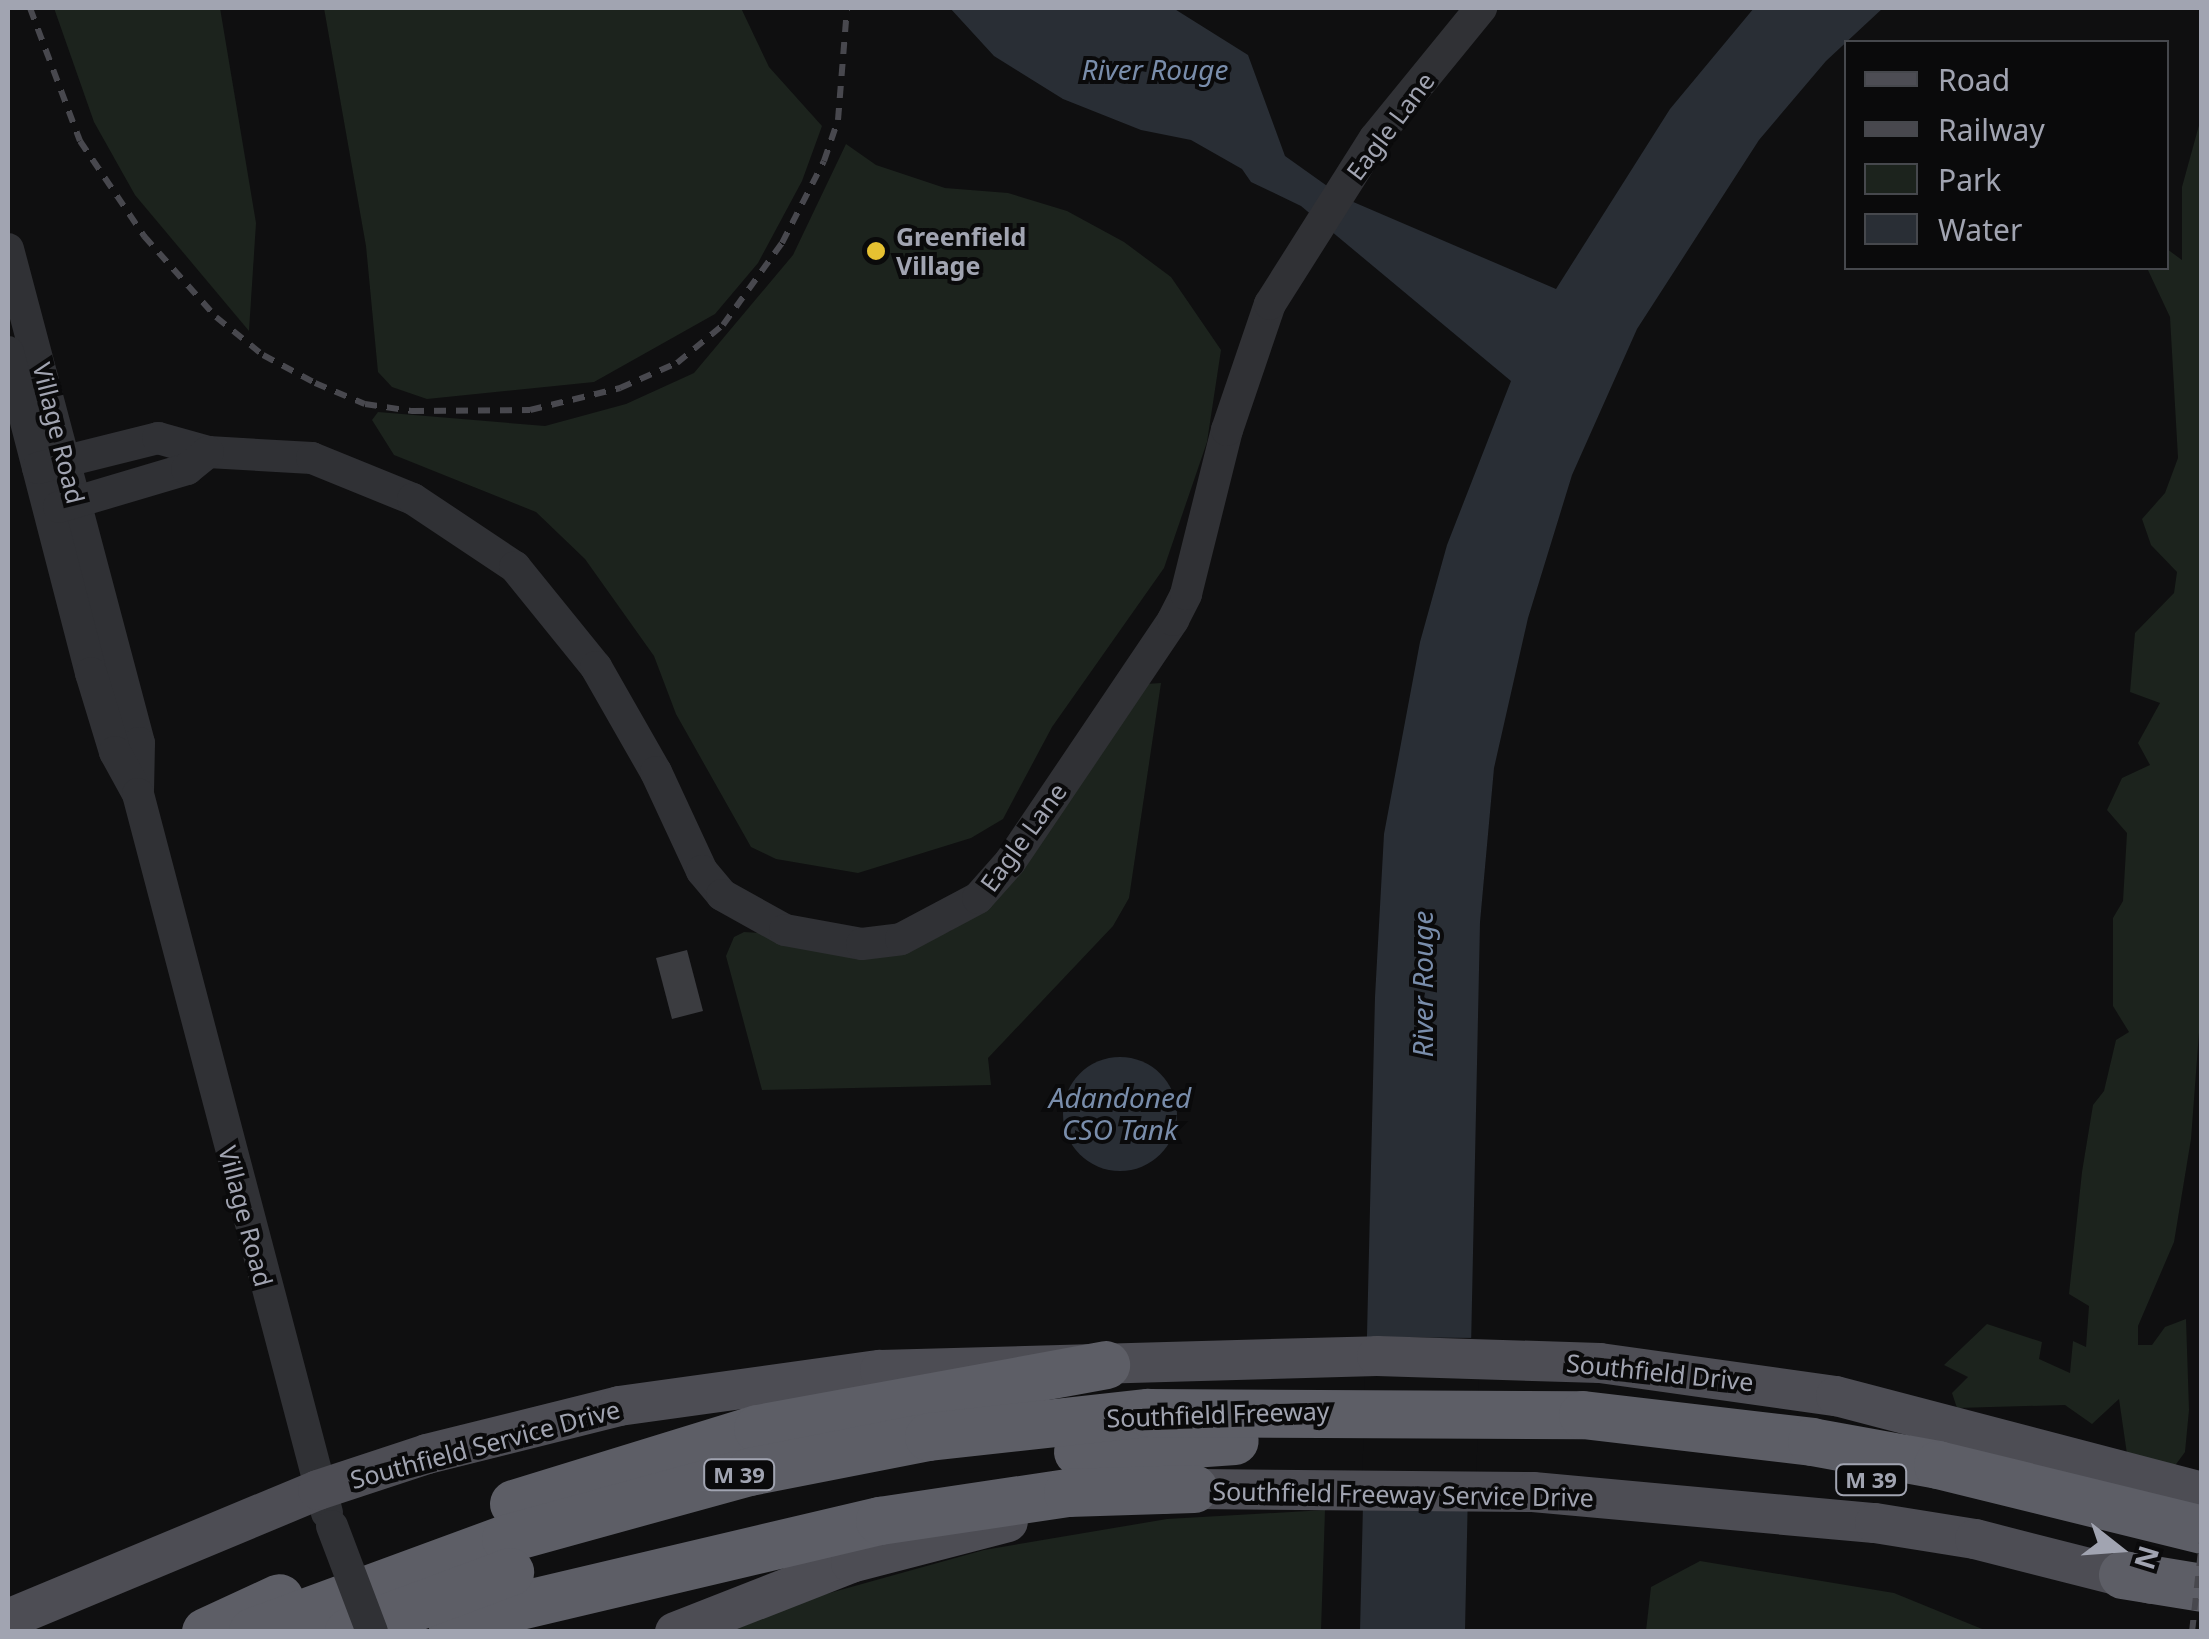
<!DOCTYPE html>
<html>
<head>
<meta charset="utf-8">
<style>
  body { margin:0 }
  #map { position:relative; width:2209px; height:1639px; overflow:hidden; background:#0f0f10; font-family:"Noto Sans",sans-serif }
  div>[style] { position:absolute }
  .green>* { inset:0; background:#1c231d }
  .water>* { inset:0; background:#292e35 }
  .round { border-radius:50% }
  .pier>* { inset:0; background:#0f0f10 }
  .building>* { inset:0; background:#3b3c40 }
  .minor>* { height:32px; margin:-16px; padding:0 16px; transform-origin:16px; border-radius:16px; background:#303135 }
  .major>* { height:40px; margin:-20px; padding:0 20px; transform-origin:20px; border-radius:20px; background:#4d4d54 }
  .highway>* { height:48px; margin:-24px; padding:0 24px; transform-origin:24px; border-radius:24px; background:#5d5e66 }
  .rail>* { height:6px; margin-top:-3px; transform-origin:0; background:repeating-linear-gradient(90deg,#48484e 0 12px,transparent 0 22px) }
  .minor-bridge>* { height:32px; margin:-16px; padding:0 16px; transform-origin:16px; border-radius:16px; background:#303135 }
  .dots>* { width:28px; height:28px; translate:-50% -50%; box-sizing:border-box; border:5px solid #0a0a0b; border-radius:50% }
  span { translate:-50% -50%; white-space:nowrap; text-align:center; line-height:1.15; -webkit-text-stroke:8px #0a0a0b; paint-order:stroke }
  .shield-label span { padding:2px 8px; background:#0a0a0b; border:2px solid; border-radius:8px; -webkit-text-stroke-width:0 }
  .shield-label { font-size:22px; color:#a1a4b1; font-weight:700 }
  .street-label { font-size:25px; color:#a1a4b1 }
  .poi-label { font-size:25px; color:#a1a4b1; font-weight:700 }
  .left { translate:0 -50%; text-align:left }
  .water-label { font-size:28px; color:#798dab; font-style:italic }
  .frame { position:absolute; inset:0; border:10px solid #a1a4b1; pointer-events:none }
  .legend { position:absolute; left:1844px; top:40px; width:325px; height:230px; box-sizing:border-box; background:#0a0a0b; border:2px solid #46484d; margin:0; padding:12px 18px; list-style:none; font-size:30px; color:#a1a4b1 }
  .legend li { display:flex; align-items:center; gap:20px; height:50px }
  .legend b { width:50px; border:2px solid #46484d }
  .north { position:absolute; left:2069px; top:1499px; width:100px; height:100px; -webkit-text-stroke:8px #0a0a0b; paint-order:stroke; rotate:107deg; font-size:28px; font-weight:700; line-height:40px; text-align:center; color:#a1a4b1 }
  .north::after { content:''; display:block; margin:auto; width:35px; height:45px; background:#a1a4b1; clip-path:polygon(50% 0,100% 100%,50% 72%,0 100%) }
</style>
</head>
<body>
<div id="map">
  <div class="green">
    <i style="clip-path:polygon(54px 8px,220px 8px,256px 223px,249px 331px,135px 195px,94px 122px)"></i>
    <i style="clip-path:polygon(324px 8px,741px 8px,769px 67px,822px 126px,802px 181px,758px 263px,715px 314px,594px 382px,427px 399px,392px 387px,378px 372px,366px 246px)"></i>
    <i style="clip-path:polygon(2201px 118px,2201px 1006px,2191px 1139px,2174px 1242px,2138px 1326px,2138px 1345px,2152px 1345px,2165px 1327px,2186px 1319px,2189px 1410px,2185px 1452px,2174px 1467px,2127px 1454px,2119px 1399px,2092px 1424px,2065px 1405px,1957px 1408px,1952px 1393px,1968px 1377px,1944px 1365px,1987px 1324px,2042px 1342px,2039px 1359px,2070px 1373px,2073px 1341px,2086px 1347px,2089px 1306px,2069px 1294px,2082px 1172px,2093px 1105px,2104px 1091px,2116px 1040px,2129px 1032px,2113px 1006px,2113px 918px,2123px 901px,2127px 833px,2107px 810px,2122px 778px,2150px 765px,2138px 743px,2160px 703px,2130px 692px,2135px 633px,2174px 593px,2177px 572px,2151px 545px,2142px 519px,2165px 493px,2178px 458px,2170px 317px,2147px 268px,2166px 268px,2167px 249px,2182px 260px,2182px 187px)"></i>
    <i style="clip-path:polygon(846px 144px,876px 165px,945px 188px,1008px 193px,1067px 211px,1124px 242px,1171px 277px,1221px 350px,1207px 442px,1164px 568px,1052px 727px,1003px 819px,971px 838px,858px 873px,776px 859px,751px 847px,676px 714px,654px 656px,585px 559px,536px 512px,394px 455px,372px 420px,378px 412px,545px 426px,626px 404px,694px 373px,793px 255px)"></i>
    <i style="clip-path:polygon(1161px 683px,1129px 898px,1113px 926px,988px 1058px,991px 1085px,762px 1090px,726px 956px,734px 937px,744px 932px,922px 943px,950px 931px,984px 910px,1146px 684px)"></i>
    <i style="clip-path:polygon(1325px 1510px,1321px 1631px,730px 1632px,808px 1599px,984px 1550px,1167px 1519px)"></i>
    <i style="clip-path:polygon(1700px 1561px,1894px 1593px,1987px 1631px,1646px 1631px,1651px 1587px)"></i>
  </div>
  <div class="water">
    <i style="clip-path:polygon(950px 8px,1173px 8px,1248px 55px,1285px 156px,1344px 198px,1556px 289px,1670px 109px,1754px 8px,1883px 8px,1826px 61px,1759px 140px,1637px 329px,1572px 475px,1528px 618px,1494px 768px,1480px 922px,1465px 1631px,1360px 1631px,1375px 997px,1384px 834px,1420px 642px,1447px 545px,1511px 381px,1301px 206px,1251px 182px,1242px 169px,1191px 140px,1141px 130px,1063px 99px,994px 56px)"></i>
    <i class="round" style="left:1063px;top:1057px;width:114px;height:114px"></i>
  </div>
  <div class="pier">
    <i style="clip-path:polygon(1365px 1337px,1479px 1338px,1476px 1511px,1362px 1510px)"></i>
  </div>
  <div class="building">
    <i style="clip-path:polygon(687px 950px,703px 1011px,672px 1019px,656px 958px)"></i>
  </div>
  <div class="minor">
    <i style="left:8px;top:249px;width:511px;rotate:75.15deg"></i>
    <i style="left:139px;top:743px;width:47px;rotate:91.2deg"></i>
    <i style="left:8px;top:352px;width:332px;rotate:75.5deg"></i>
    <i style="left:91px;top:673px;width:83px;rotate:73.1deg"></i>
    <i style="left:115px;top:752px;width:48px;rotate:61.3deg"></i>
    <i style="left:138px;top:794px;width:743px;rotate:75.27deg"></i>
    <i style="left:38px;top:468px;width:124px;rotate:-14deg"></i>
    <i style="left:158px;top:438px;width:52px;rotate:15.6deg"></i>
    <i style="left:208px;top:452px;width:104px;rotate:3.3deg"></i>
    <i style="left:312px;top:458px;width:109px;rotate:22.1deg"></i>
    <i style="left:413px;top:499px;width:123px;rotate:33.7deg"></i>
    <i style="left:515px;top:567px;width:129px;rotate:51deg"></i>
    <i style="left:596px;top:667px;width:121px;rotate:60.3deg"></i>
    <i style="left:656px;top:772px;width:109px;rotate:65.1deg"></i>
    <i style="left:702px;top:871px;width:31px;rotate:50deg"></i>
    <i style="left:722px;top:895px;width:72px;rotate:29.1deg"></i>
    <i style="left:785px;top:930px;width:78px;rotate:10.3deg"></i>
    <i style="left:862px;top:944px;width:39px;rotate:-7deg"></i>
    <i style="left:901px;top:939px;width:87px;rotate:-28deg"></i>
    <i style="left:978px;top:898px;width:48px;rotate:-48.4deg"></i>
    <i style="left:1010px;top:862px;width:292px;rotate:-56deg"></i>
    <i style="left:1173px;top:620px;width:29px;rotate:-63deg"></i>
    <i style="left:1186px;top:594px;width:169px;rotate:-76deg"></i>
    <i style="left:1227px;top:430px;width:133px;rotate:-71.2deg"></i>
    <i style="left:1270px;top:304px;width:196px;rotate:-57.7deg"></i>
    <i style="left:1375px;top:138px;width:168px;rotate:-50.8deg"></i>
    <i style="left:59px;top:507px;width:134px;rotate:-16.5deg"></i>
    <i style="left:187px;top:469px;width:27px;rotate:-39deg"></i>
  </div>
  <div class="major">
    <i style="left:1163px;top:1494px;width:31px;rotate:-9deg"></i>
    <i style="left:1194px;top:1489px;width:339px;rotate:0.5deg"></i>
    <i style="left:1533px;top:1492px;width:343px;rotate:5.2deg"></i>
    <i style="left:1875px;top:1523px;width:101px;rotate:9.1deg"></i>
    <i style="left:1975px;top:1539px;width:182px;rotate:14.3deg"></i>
    <i style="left:8px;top:1619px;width:336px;rotate:-22.6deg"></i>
    <i style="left:318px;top:1490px;width:115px;rotate:-18.3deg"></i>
    <i style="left:427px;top:1454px;width:198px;rotate:-14deg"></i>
    <i style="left:619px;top:1406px;width:263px;rotate:-7.9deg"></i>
    <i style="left:880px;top:1370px;width:497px;rotate:-1.6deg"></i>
    <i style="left:1377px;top:1356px;width:223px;rotate:1.8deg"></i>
    <i style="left:1600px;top:1363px;width:238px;rotate:8deg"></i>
    <i style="left:1836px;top:1396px;width:378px;rotate:14.7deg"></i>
    <i style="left:675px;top:1632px;width:189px;rotate:-21.4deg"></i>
    <i style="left:851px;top:1563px;width:162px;rotate:-14.6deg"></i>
  </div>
  <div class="highway">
    <i style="left:1078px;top:1452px;width:157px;rotate:-4deg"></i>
    <i style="left:514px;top:1504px;width:255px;rotate:-17.1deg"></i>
    <i style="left:758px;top:1429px;width:354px;rotate:-10.4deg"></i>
    <i style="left:2123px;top:1575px;width:80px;rotate:9.3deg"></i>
    <i style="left:452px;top:1622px;width:440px;rotate:-13.3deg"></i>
    <i style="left:880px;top:1521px;width:190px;rotate:-8.5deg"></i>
    <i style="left:1068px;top:1493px;width:126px;rotate:-1.8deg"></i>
    <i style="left:206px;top:1632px;width:81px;rotate:-24.7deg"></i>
    <i style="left:253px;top:1632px;width:270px;rotate:-20.2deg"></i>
    <i style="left:506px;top:1539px;width:253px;rotate:-15.4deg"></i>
    <i style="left:750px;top:1472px;width:182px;rotate:-11.1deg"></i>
    <i style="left:929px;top:1437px;width:220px;rotate:-6.3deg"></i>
    <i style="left:1148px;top:1413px;width:435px;rotate:0.3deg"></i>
    <i style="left:1583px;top:1415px;width:231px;rotate:6.7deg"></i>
    <i style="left:1812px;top:1442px;width:128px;rotate:10.3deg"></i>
    <i style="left:1938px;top:1465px;width:272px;rotate:13.8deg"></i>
    <i style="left:349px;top:1632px;width:172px;rotate:-20.4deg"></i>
  </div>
  <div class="rail">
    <i style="left:30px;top:8px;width:142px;rotate:69.4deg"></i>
    <i style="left:80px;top:141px;width:115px;rotate:56deg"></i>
    <i style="left:144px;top:236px;width:108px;rotate:48.4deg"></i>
    <i style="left:216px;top:317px;width:60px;rotate:39deg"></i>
    <i style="left:263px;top:355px;width:59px;rotate:28.3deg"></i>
    <i style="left:315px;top:383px;width:54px;rotate:22.8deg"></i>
    <i style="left:365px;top:404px;width:48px;rotate:8.5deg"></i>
    <i style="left:412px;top:411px;width:118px;rotate:-0.5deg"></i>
    <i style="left:530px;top:410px;width:93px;rotate:-13.7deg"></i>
    <i style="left:620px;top:388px;width:62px;rotate:-23.7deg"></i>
    <i style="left:677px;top:363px;width:60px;rotate:-39.6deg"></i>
    <i style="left:723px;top:325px;width:101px;rotate:-54.3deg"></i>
    <i style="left:782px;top:243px;width:92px;rotate:-62.9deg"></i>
    <i style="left:824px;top:161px;width:43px;rotate:-71.1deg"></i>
    <i style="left:838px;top:120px;width:112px;rotate:-85.4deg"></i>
    <i style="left:2192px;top:1632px;width:91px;rotate:-83.7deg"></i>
  </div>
  <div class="minor-bridge">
    <i style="left:332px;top:1526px;width:113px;rotate:69.3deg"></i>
  </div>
  <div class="dots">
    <i style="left:876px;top:251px;background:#e6c131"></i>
  </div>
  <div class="shield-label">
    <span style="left:739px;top:1475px">M 39</span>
    <span style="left:1871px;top:1480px">M 39</span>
  </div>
  <div class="street-label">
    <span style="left:1390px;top:126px;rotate:-53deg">Eagle Lane</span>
    <span style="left:59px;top:433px;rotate:76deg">Village Road</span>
    <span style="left:1023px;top:837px;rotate:-54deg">Eagle Lane</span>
    <span style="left:246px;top:1216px;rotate:75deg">Village Road</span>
    <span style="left:1660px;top:1372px;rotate:6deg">Southfield Drive</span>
    <span style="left:1218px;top:1414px;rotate:-2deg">Southfield Freeway</span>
    <span style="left:485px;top:1444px;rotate:-15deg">Southfield Service Drive</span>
    <span style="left:1403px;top:1494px;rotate:1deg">Southfield Freeway Service Drive</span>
  </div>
  <div class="poi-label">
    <span class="left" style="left:896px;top:251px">Greenfield<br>Village</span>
  </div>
  <div class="water-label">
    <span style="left:1155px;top:69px">River Rouge</span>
    <span style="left:1422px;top:984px;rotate:-90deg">River Rouge</span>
    <span style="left:1120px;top:1113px">Adandoned<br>CSO Tank</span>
  </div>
  <div class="frame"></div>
  <ul class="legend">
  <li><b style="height:12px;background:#4d4d54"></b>Road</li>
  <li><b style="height:12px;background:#48484e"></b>Railway</li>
  <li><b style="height:28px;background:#1c231d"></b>Park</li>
  <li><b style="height:28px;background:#292e35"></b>Water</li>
  </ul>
  <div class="north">N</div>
</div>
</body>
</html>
